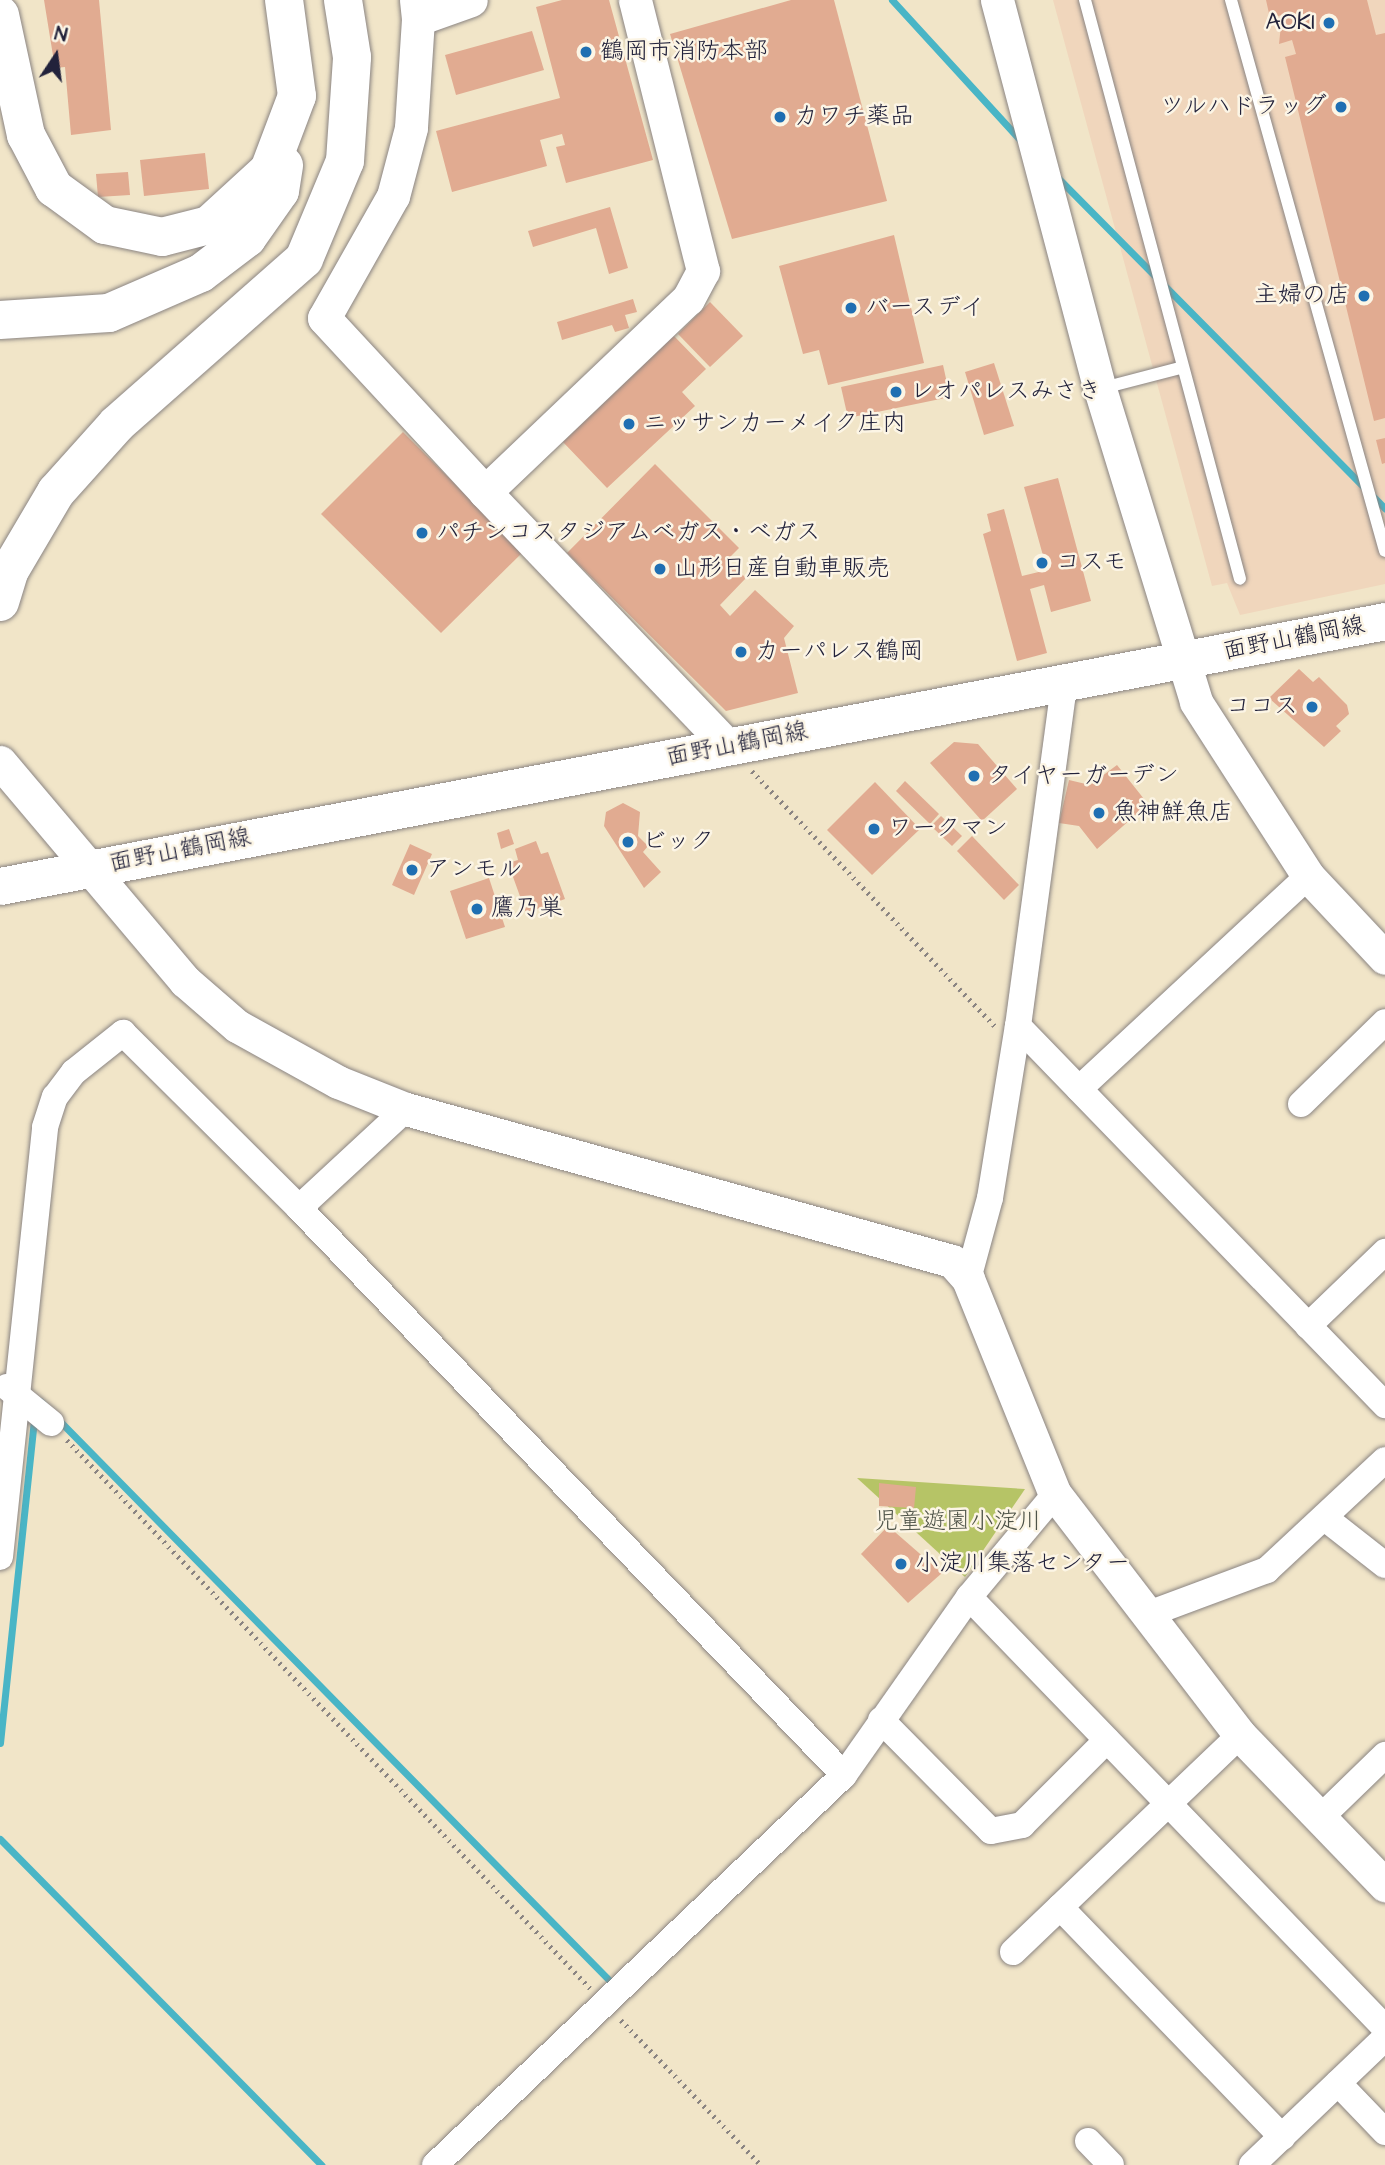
<!DOCTYPE html>
<html>
<head>
<meta charset="utf-8">
<style>
  body { margin:0 }
  #map { position:relative; width:1385px; height:2165px; overflow:hidden; background:#f1e5c8; font-family:"Architects Daughter","Klee One",sans-serif }
  div>[style] { position:absolute }
  .built>* { inset:0; background:#f0d6bc }
  .green>* { inset:0; background:#b6c466 }
  .stream>* { height:7px; margin:-3.5px; padding:0 3.5px; transform-origin:3.5px; border-radius:3.5px; background:#49b5c6 }
  .building>* { inset:0; background:#e1ab91 }
  .path>* { height:4.5px; margin-top:-2.25px; transform-origin:0; background:repeating-linear-gradient(90deg,#8a8482 0 2px,transparent 0 7px) }
  .roads { filter:drop-shadow(0 0 2px #8a8482) drop-shadow(0 0 2px #8a8482) }
  .service>* { height:12px; margin:-6px; padding:0 6px; transform-origin:6px; border-radius:6px; background:#fff }
  .minor>* { height:26px; margin:-13px; padding:0 13px; transform-origin:13px; border-radius:13px; background:#fff }
  .tertiary>* { height:33px; margin:-16.5px; padding:0 16.5px; transform-origin:16.5px; border-radius:16.5px; background:#fff }
  .secondary>* { height:37px; margin:-18.5px; padding:0 18.5px; transform-origin:18.5px; border-radius:18.5px; background:#fff }
  .motorway>* { height:38px; margin:-19px; padding:0 19px; transform-origin:19px; border-radius:19px; background:#fff }
  .dots>* { width:19px; height:19px; translate:-50% -50%; box-sizing:border-box; border:4px solid #fcf5e5; border-radius:50% }
  span { translate:-50% -50%; white-space:nowrap; text-align:center; line-height:1.15; -webkit-text-stroke:5px #fcf5e5; paint-order:stroke }
  .poi-label { font-size:24px; color:#22223b }
  .right { translate:-100% -50%; text-align:right }
  .left { translate:0 -50%; text-align:left }
  .street-label { font-size:24px; color:#22223b }
  .park-label { font-size:24px; color:#4e5348 }
  .north { position:absolute; left:21px; top:21px; width:70px; height:70px; -webkit-text-stroke:5px #fcf5e5; paint-order:stroke; rotate:13deg; font-size:19px; font-weight:700; line-height:28px; text-align:center; color:#22223b }
  .north::after { content:''; display:block; margin:auto; width:24px; height:32px; background:#22223b; clip-path:polygon(50% 0,100% 100%,50% 72%,0 100%) }
</style>
</head>
<body>
<div id="map">
  <div class="built">
    <i style="clip-path:polygon(1053px 0,1385px 0,1385px 584px,1240px 615px,1227px 583px,1212px 586px)"></i>
  </div>
  <div class="green">
    <i style="clip-path:polygon(857px 1478px,1025px 1489px,965px 1577px)"></i>
  </div>
  <div class="stream">
    <i style="left:892px;top:0;width:193px;rotate:47.5deg"></i>
    <i style="left:1058px;top:178px;width:465px;rotate:45.3deg"></i>
    <i style="left:40px;top:1401px;width:813px;rotate:45.5deg"></i>
    <i style="left:0;top:1743px;width:328px;rotate:-84deg"></i>
    <i style="left:0;top:1839px;width:458px;rotate:45.4deg"></i>
  </div>
  <div class="building">
    <i style="clip-path:polygon(44px 0,99px 0,111px 130px,71px 135px,65px 67px,55px 68px)"></i>
    <i style="clip-path:polygon(562px 0,609px 0,653px 160px,566px 183px,556px 147px,565px 145px,562px 134px,540px 140px,547px 166px,452px 192px,436px 131px,560px 98px,536px 7px)"></i>
    <i style="clip-path:polygon(791px 0,834px 0,887px 201px,732px 239px,670px 34px)"></i>
    <i style="clip-path:polygon(1266px 0,1367px 0,1376px 35px,1385px 33px,1385px 418px,1374px 421px,1285px 57px,1296px 54px,1292px 40px,1279px 44px,1282px 15px,1270px 18px)"></i>
    <i style="clip-path:polygon(532px 31px,544px 70px,456px 95px,445px 55px)"></i>
    <i style="clip-path:polygon(205px 153px,209px 189px,144px 196px,140px 160px)"></i>
    <i style="clip-path:polygon(128px 172px,130px 195px,98px 197px,96px 174px)"></i>
    <i style="clip-path:polygon(610px 207px,628px 268px,609px 274px,596px 228px,533px 247px,528px 231px)"></i>
    <i style="clip-path:polygon(894px 235px,924px 363px,828px 385px,819px 350px,803px 354px,779px 266px)"></i>
    <i style="clip-path:polygon(633px 299px,637px 312px,625px 315px,629px 328px,615px 332px,612px 325px,562px 340px,557px 322px)"></i>
    <i style="clip-path:polygon(710px 302px,743px 336px,710px 367px,678px 334px)"></i>
    <i style="clip-path:polygon(674px 336px,706px 369px,682px 392px,695px 406px,607px 488px,563px 442px)"></i>
    <i style="clip-path:polygon(994px 363px,1014px 426px,984px 435px,965px 372px)"></i>
    <i style="clip-path:polygon(943px 365px,950px 397px,848px 418px,841px 387px)"></i>
    <i style="clip-path:polygon(403px 432px,523px 552px,441px 633px,321px 514px)"></i>
    <i style="clip-path:polygon(1385px 438px,1385px 463px,1382px 464px,1376px 440px)"></i>
    <i style="clip-path:polygon(655px 464px,739px 548px,727px 560px,746px 578px,720px 605px,730px 616px,755px 590px,794px 626px,784px 638px,798px 693px,726px 711px,567px 553px)"></i>
    <i style="clip-path:polygon(1058px 478px,1091px 601px,1051px 612px,1044px 585px,1030px 589px,1047px 653px,1017px 661px,983px 534px,991px 531px,987px 514px,1004px 509px,1022px 576px,1047px 570px,1024px 487px)"></i>
    <i style="clip-path:polygon(1299px 669px,1313px 682px,1319px 677px,1347px 705px,1349px 714px,1336px 726px,1341px 731px,1324px 747px,1269px 698px)"></i>
    <i style="clip-path:polygon(954px 742px,978px 744px,1017px 789px,982px 821px,930px 763px)"></i>
    <i style="clip-path:polygon(1117px 765px,1148px 804px,1097px 849px,1079px 826px,1059px 823px,1069px 780px,1090px 785px)"></i>
    <i style="clip-path:polygon(905px 781px,939px 814px,930px 824px,896px 791px)"></i>
    <i style="clip-path:polygon(875px 782px,920px 829px,872px 875px,827px 830px)"></i>
    <i style="clip-path:polygon(623px 803px,640px 812px,638px 836px,648px 846px,643px 852px,661px 872px,644px 888px,604px 826px,606px 812px)"></i>
    <i style="clip-path:polygon(941px 816px,962px 836px,952px 846px,931px 826px)"></i>
    <i style="clip-path:polygon(509px 829px,514px 844px,501px 849px,497px 833px)"></i>
    <i style="clip-path:polygon(972px 836px,1019px 885px,1004px 900px,957px 851px)"></i>
    <i style="clip-path:polygon(536px 841px,541px 854px,548px 852px,565px 899px,526px 913px,508px 863px,518px 860px,515px 849px)"></i>
    <i style="clip-path:polygon(410px 844px,432px 854px,414px 895px,392px 885px)"></i>
    <i style="clip-path:polygon(489px 878px,505px 927px,466px 939px,450px 891px)"></i>
    <i style="clip-path:polygon(879px 1483px,916px 1487px,914px 1508px,879px 1506px)"></i>
    <i style="clip-path:polygon(888px 1526px,942px 1573px,908px 1603px,861px 1554px)"></i>
  </div>
  <div class="path">
    <i style="left:752px;top:771px;width:352px;rotate:46.4deg"></i>
    <i style="left:67px;top:1440px;width:758px;rotate:46.34deg"></i>
    <i style="left:621px;top:2020px;width:202px;rotate:46deg"></i>
  </div>
  <div class="roads">
    <div class="service">
      <i style="left:1085px;top:0;width:599px;rotate:75.01deg"></i>
      <i style="left:1231px;top:0;width:572px;rotate:74.38deg"></i>
      <i style="left:1103px;top:388px;width:80px;rotate:-14.6deg"></i>
    </div>
    <div class="minor">
      <i style="left:1018px;top:1026px;width:528px;rotate:45.92deg"></i>
      <i style="left:1079px;top:1089px;width:313px;rotate:-42.9deg"></i>
      <i style="left:1301px;top:1104px;width:117px;rotate:-44.3deg"></i>
      <i style="left:299px;top:1208px;width:786px;rotate:46.13deg"></i>
      <i style="left:968px;top:1279px;width:84px;rotate:-74.8deg"></i>
      <i style="left:990px;top:1198px;width:174px;rotate:-80.8deg"></i>
      <i style="left:1018px;top:1026px;width:349px;rotate:-82.3deg"></i>
      <i style="left:1308px;top:1326px;width:107px;rotate:-43.9deg"></i>
      <i style="left:7px;top:1387px;width:57px;rotate:39.3deg"></i>
      <i style="left:1325px;top:1518px;width:76px;rotate:38.1deg"></i>
      <i style="left:0;top:1557px;width:432px;rotate:-84deg"></i>
      <i style="left:45px;top:1127px;width:32px;rotate:-72deg"></i>
      <i style="left:55px;top:1097px;width:31px;rotate:-53deg"></i>
      <i style="left:74px;top:1072px;width:63px;rotate:-38.5deg"></i>
      <i style="left:123px;top:1033px;width:248px;rotate:44.8deg"></i>
      <i style="left:299px;top:1208px;width:146px;rotate:-42.8deg"></i>
      <i style="left:969px;top:1597px;width:599px;rotate:46.01deg"></i>
      <i style="left:1146px;top:1615px;width:129px;rotate:-20.4deg"></i>
      <i style="left:1267px;top:1570px;width:161px;rotate:-43deg"></i>
      <i style="left:881px;top:1720px;width:156px;rotate:45.3deg"></i>
      <i style="left:991px;top:1831px;width:32px;rotate:-11deg"></i>
      <i style="left:1022px;top:1825px;width:120px;rotate:-45deg"></i>
      <i style="left:1320px;top:1818px;width:91px;rotate:-44.1deg"></i>
      <i style="left:1060px;top:1907px;width:320px;rotate:46deg"></i>
      <i style="left:1013px;top:1952px;width:314px;rotate:-43.7deg"></i>
      <i style="left:1338px;top:2083px;width:68px;rotate:46.2deg"></i>
      <i style="left:1088px;top:2141px;width:33px;rotate:46deg"></i>
      <i style="left:435px;top:2165px;width:565px;rotate:-43.64deg"></i>
      <i style="left:844px;top:1775px;width:218px;rotate:-54.9deg"></i>
      <i style="left:969px;top:1597px;width:134px;rotate:-50.1deg"></i>
      <i style="left:1252px;top:2165px;width:184px;rotate:-43.7deg"></i>
    </div>
    <div class="tertiary">
      <i style="left:416px;top:0;width:19px;rotate:84deg"></i>
      <i style="left:418px;top:19px;width:56px;rotate:-19.7deg"></i>
      <i style="left:997px;top:0;width:402px;rotate:75.2deg"></i>
      <i style="left:1100px;top:389px;width:327px;rotate:72.9deg"></i>
      <i style="left:1196px;top:702px;width:207px;rotate:57.2deg"></i>
      <i style="left:1308px;top:876px;width:112px;rotate:46.8deg"></i>
      <i style="left:418px;top:19px;width:109px;rotate:93.7deg"></i>
      <i style="left:411px;top:128px;width:70px;rotate:104.8deg"></i>
      <i style="left:393px;top:196px;width:140px;rotate:119.5deg"></i>
      <i style="left:324px;top:318px;width:237px;rotate:47.2deg"></i>
      <i style="left:485px;top:492px;width:280px;rotate:-43.6deg"></i>
      <i style="left:688px;top:299px;width:32px;rotate:-62deg"></i>
      <i style="left:703px;top:271px;width:279px;rotate:-104.1deg"></i>
      <i style="left:485px;top:492px;width:353px;rotate:46.3deg"></i>
      <i style="left:0;top:762px;width:287px;rotate:49.8deg"></i>
      <i style="left:185px;top:981px;width:69px;rotate:40.9deg"></i>
      <i style="left:237px;top:1026px;width:115px;rotate:29deg"></i>
      <i style="left:338px;top:1082px;width:73px;rotate:21.7deg"></i>
      <i style="left:406px;top:1109px;width:567px;rotate:15.56deg"></i>
      <i style="left:952px;top:1261px;width:24px;rotate:48deg"></i>
      <i style="left:968px;top:1279px;width:232px;rotate:68deg"></i>
      <i style="left:1055px;top:1494px;width:304px;rotate:52.5deg"></i>
      <i style="left:1240px;top:1735px;width:209px;rotate:46deg"></i>
    </div>
    <div class="secondary">
      <i style="left:0;top:886px;width:1410px;rotate:-10.83deg"></i>
    </div>
    <div class="motorway">
      <i style="left:0;top:15px;width:123px;rotate:77.8deg"></i>
      <i style="left:26px;top:135px;width:60px;rotate:62.2deg"></i>
      <i style="left:54px;top:188px;width:63px;rotate:36deg"></i>
      <i style="left:105px;top:225px;width:58px;rotate:11.9deg"></i>
      <i style="left:162px;top:237px;width:49px;rotate:-14.3deg"></i>
      <i style="left:209px;top:225px;width:81px;rotate:-42.5deg"></i>
      <i style="left:269px;top:170px;width:79px;rotate:-69.3deg"></i>
      <i style="left:297px;top:96px;width:97px;rotate:-97.7deg"></i>
      <i style="left:0;top:320px;width:109px;rotate:-3.7deg"></i>
      <i style="left:109px;top:313px;width:100px;rotate:-23.5deg"></i>
      <i style="left:201px;top:273px;width:58px;rotate:-37.3deg"></i>
      <i style="left:247px;top:238px;width:57px;rotate:-54.9deg"></i>
      <i style="left:280px;top:191px;width:26px;rotate:-81deg"></i>
      <i style="left:0;top:602px;width:34px;rotate:-73deg"></i>
      <i style="left:10px;top:570px;width:91px;rotate:-59.5deg"></i>
      <i style="left:56px;top:492px;width:91px;rotate:-48.1deg"></i>
      <i style="left:117px;top:424px;width:249px;rotate:-41.4deg"></i>
      <i style="left:304px;top:259px;width:106px;rotate:-67.3deg"></i>
      <i style="left:345px;top:161px;width:104px;rotate:-86.1deg"></i>
      <i style="left:352px;top:57px;width:58px;rotate:-99deg"></i>
    </div>
  </div>
  <div class="dots">
    <i style="left:1329px;top:23px;background:#1f6fb2"></i>
    <i style="left:586px;top:52px;background:#1f6fb2"></i>
    <i style="left:1341px;top:107px;background:#1f6fb2"></i>
    <i style="left:780px;top:117px;background:#1f6fb2"></i>
    <i style="left:1364px;top:296px;background:#1f6fb2"></i>
    <i style="left:851px;top:308px;background:#1f6fb2"></i>
    <i style="left:896px;top:392px;background:#1f6fb2"></i>
    <i style="left:629px;top:424px;background:#1f6fb2"></i>
    <i style="left:422px;top:533px;background:#1f6fb2"></i>
    <i style="left:1042px;top:563px;background:#1f6fb2"></i>
    <i style="left:660px;top:569px;background:#1f6fb2"></i>
    <i style="left:741px;top:652px;background:#1f6fb2"></i>
    <i style="left:1312px;top:707px;background:#1f6fb2"></i>
    <i style="left:974px;top:776px;background:#1f6fb2"></i>
    <i style="left:1099px;top:813px;background:#1f6fb2"></i>
    <i style="left:874px;top:829px;background:#1f6fb2"></i>
    <i style="left:628px;top:842px;background:#1f6fb2"></i>
    <i style="left:412px;top:870px;background:#1f6fb2"></i>
    <i style="left:477px;top:909px;background:#1f6fb2"></i>
    <i style="left:901px;top:1564px;background:#1f6fb2"></i>
  </div>
  <div class="poi-label">
    <span class="right" style="left:1315px;top:23px">AOKI</span>
    <span class="left" style="left:600px;top:52px">鶴岡市消防本部</span>
    <span class="right" style="left:1327px;top:107px">ツルハドラッグ</span>
    <span class="left" style="left:794px;top:117px">カワチ薬品</span>
    <span class="right" style="left:1350px;top:296px">主婦の店</span>
    <span class="left" style="left:865px;top:308px">バースデイ</span>
    <span class="left" style="left:910px;top:392px">レオパレスみさき</span>
    <span class="left" style="left:643px;top:424px">ニッサンカーメイク庄内</span>
    <span class="left" style="left:436px;top:533px">パチンコスタジアムベガス・ベガス</span>
    <span class="left" style="left:1056px;top:563px">コスモ</span>
    <span class="left" style="left:674px;top:569px">山形日産自動車販売</span>
    <span class="left" style="left:755px;top:652px">カーパレス鶴岡</span>
    <span class="right" style="left:1298px;top:707px">ココス</span>
    <span class="left" style="left:988px;top:776px">タイヤーガーデン</span>
    <span class="left" style="left:1113px;top:813px">魚神鮮魚店</span>
    <span class="left" style="left:888px;top:829px">ワークマン</span>
    <span class="left" style="left:642px;top:842px">ビック</span>
    <span class="left" style="left:426px;top:870px">アンモル</span>
    <span class="left" style="left:491px;top:909px">鷹乃巣</span>
    <span class="left" style="left:915px;top:1564px">小淀川集落センター</span>
  </div>
  <div class="street-label">
    <span style="left:1294px;top:639px;rotate:-11deg">面野山鶴岡線</span>
    <span style="left:737px;top:745px;rotate:-11deg">面野山鶴岡線</span>
    <span style="left:180px;top:851px;rotate:-11deg">面野山鶴岡線</span>
  </div>
  <div class="park-label">
    <span style="left:958px;top:1522px">児童遊園小淀川</span>
  </div>
  <div class="north">N</div>
</div>
</body>
</html>
